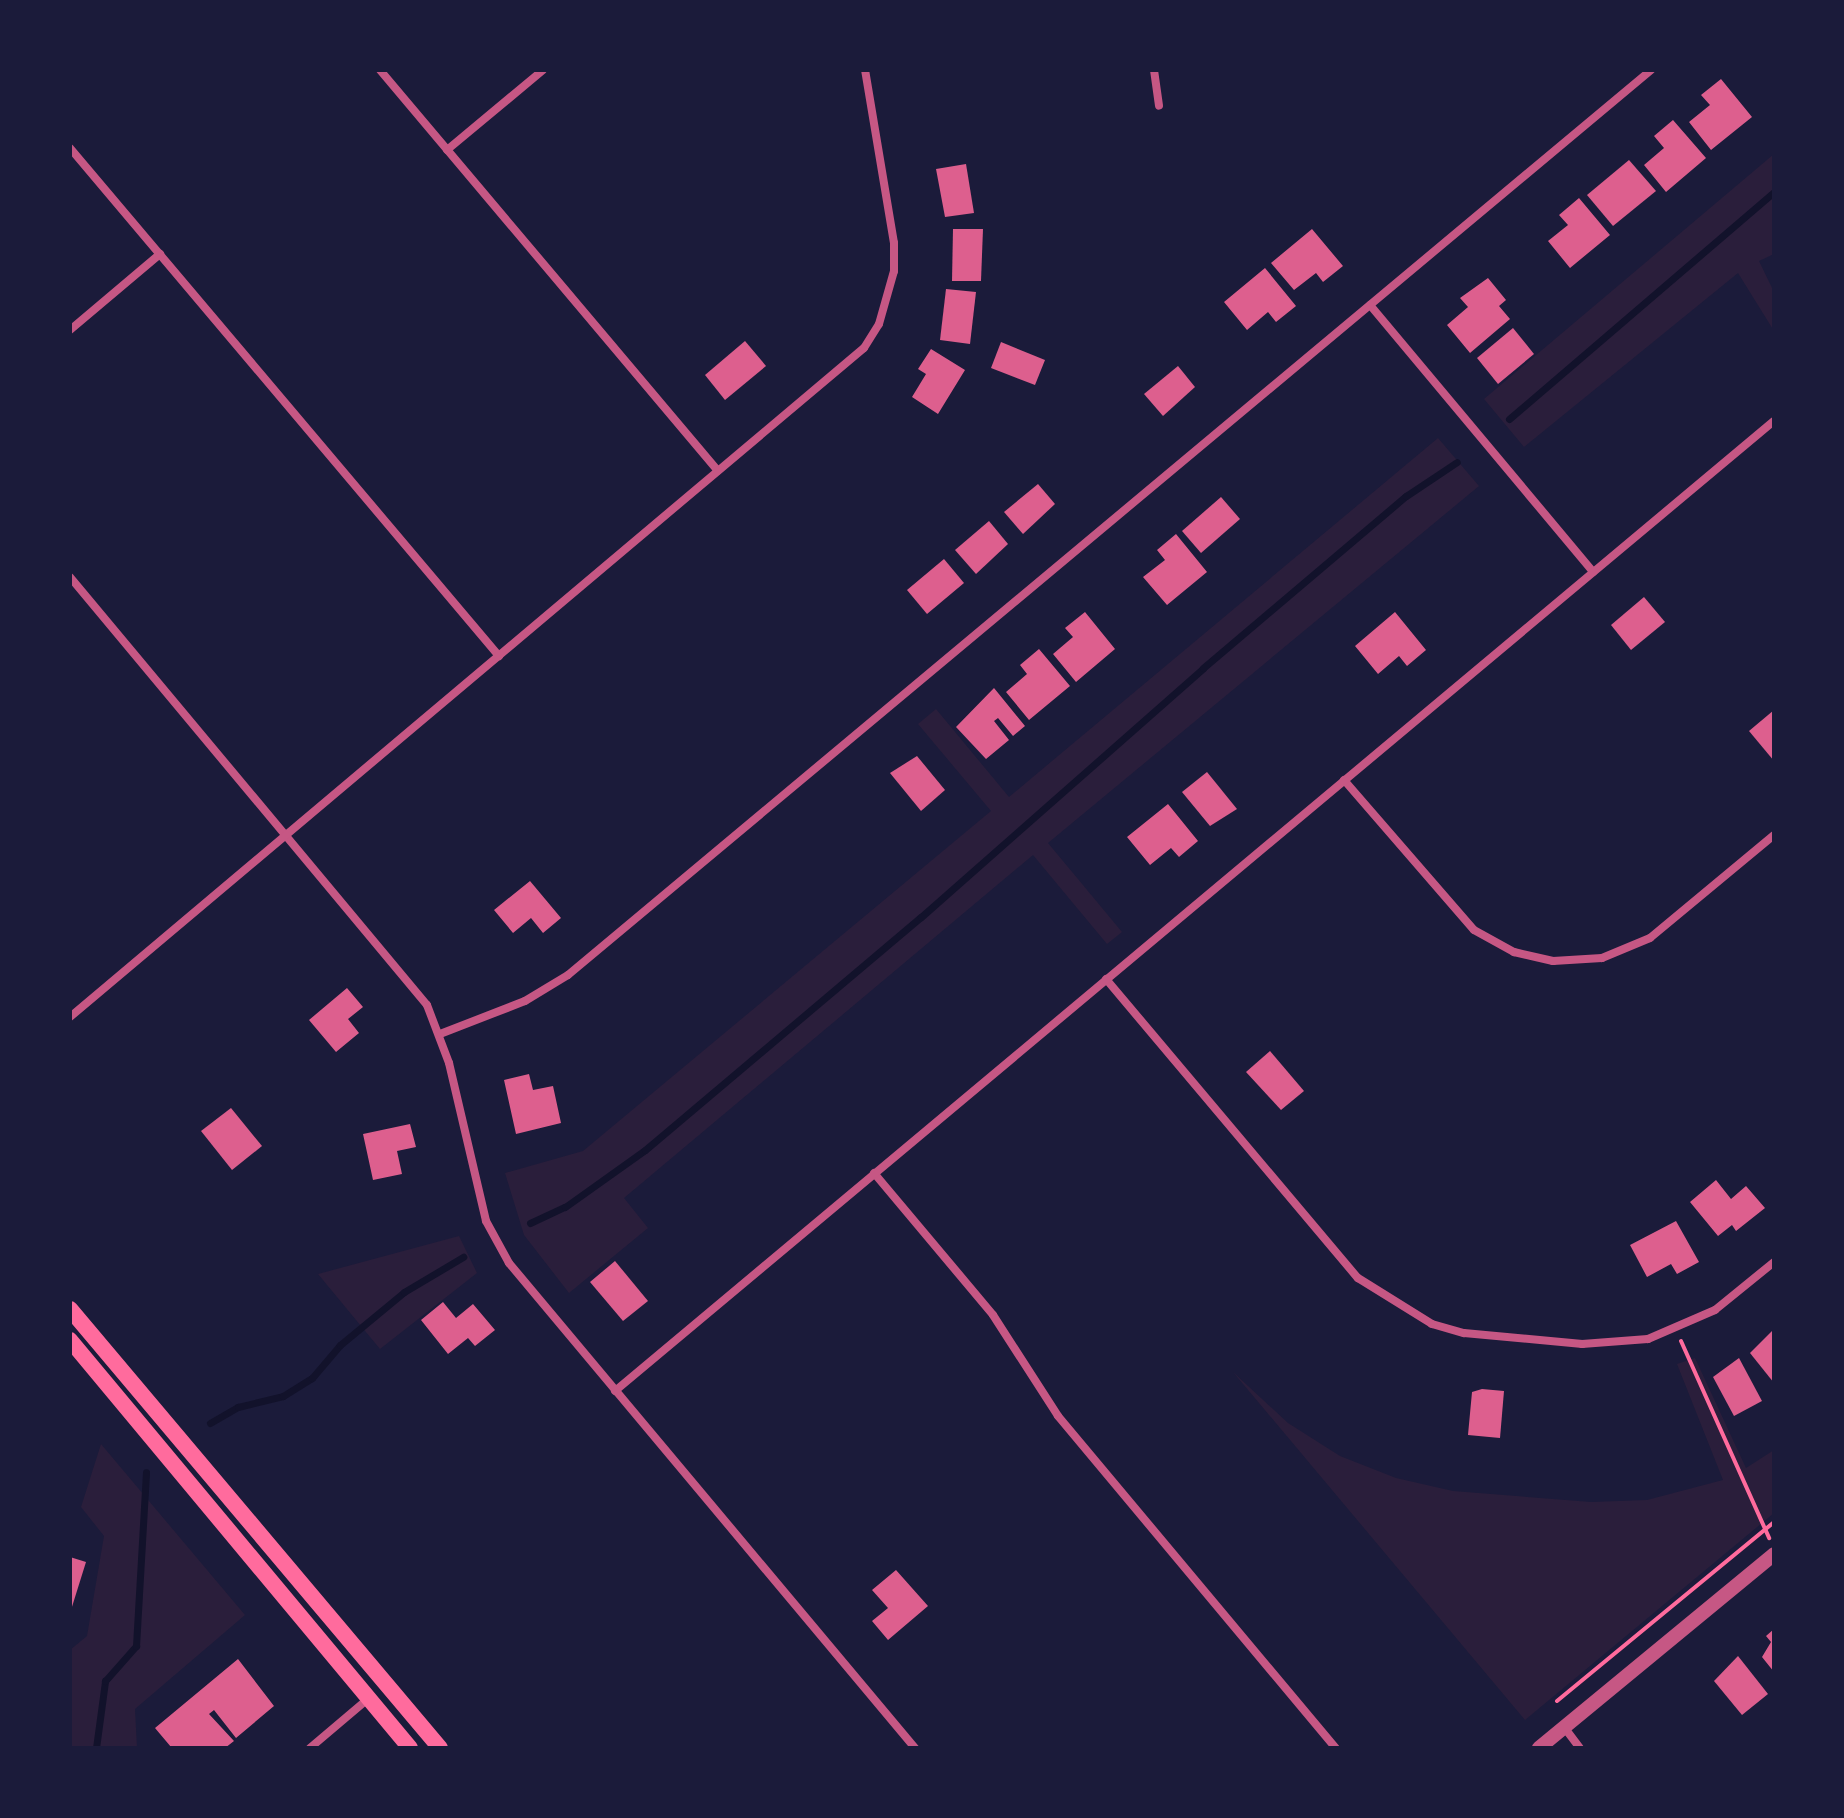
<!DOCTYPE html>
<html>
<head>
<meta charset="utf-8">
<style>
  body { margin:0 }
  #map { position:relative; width:1844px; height:1818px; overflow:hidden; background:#1b1b3a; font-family:"PT Sans",sans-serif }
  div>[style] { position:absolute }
  .green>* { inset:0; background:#2a1e3b }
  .stream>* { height:7px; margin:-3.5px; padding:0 3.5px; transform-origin:3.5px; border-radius:3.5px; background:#12122b }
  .building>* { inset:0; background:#dd5f8e }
  .path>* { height:4px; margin:-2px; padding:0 2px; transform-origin:2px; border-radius:2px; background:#ff6b9d }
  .minor>* { height:8px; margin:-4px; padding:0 4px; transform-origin:4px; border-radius:4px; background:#c65784 }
  .tertiary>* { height:14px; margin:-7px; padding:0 7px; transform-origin:7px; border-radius:7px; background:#c65784 }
  .secondary>* { height:16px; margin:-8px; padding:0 8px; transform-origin:8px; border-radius:8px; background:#ff6b9d }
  span { translate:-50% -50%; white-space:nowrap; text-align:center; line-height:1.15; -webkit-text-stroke:6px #1b1b3a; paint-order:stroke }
  .frame { position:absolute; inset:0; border:72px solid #1b1b3a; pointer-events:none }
</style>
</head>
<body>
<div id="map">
  <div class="green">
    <i style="clip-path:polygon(1774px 154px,1774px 254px,1759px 261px,1774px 292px,1774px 331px,1738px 273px,1524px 447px,1484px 399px)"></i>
    <i style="clip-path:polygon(1438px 438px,1479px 486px,1048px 843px,1122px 932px,1107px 944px,1033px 855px,624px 1198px,648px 1228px,569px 1293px,524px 1235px,505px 1173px,583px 1151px,991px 811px,918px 724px,936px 709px,1009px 797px)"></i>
    <i style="clip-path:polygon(459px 1236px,477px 1273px,380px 1349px,318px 1274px)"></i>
    <i style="clip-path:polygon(1695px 1358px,1746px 1468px,1774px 1450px,1774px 1513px,1525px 1720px,1233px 1372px,1288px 1423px,1340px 1456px,1396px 1478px,1453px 1491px,1591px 1502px,1647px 1500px,1723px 1480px,1677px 1364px)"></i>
    <i style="clip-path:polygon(101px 1444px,245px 1615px,135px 1709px,137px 1748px,70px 1748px,70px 1650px,87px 1636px,104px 1536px,81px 1507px)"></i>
  </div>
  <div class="stream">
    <i style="left:1509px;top:419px;width:349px;rotate:-40.6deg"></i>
    <i style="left:530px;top:1223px;width:38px;rotate:-25deg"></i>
    <i style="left:565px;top:1207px;width:98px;rotate:-35.5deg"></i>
    <i style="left:645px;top:1150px;width:361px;rotate:-40.2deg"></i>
    <i style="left:921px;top:917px;width:376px;rotate:-41.4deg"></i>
    <i style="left:1203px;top:668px;width:266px;rotate:-40.3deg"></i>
    <i style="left:1406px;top:496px;width:61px;rotate:-33.7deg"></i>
    <i style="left:210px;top:1423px;width:32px;rotate:-30deg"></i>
    <i style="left:238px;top:1407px;width:46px;rotate:-13.7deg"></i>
    <i style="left:283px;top:1396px;width:34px;rotate:-32deg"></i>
    <i style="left:312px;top:1378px;width:43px;rotate:-49.7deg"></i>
    <i style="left:340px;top:1345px;width:83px;rotate:-39.6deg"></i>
    <i style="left:404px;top:1292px;width:69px;rotate:-30.7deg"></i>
    <i style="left:96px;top:1748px;width:68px;rotate:-82.3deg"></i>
    <i style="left:105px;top:1681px;width:47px;rotate:-48.5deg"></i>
    <i style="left:136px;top:1646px;width:174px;rotate:-86.7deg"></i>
  </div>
  <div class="building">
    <i style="clip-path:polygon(1721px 79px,1752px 117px,1711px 150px,1689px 122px,1710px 105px,1701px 95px)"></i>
    <i style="clip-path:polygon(1673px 120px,1706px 158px,1666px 192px,1644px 165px,1664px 148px,1654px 136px)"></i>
    <i style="clip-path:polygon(1629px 160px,1656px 191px,1613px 226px,1587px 195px)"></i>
    <i style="clip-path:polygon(966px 164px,974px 213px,945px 217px,936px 169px)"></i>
    <i style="clip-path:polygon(1579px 198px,1610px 235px,1570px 268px,1548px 241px,1568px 225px,1559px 215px)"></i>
    <i style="clip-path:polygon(953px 229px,983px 229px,981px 281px,952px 281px)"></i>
    <i style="clip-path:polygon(1312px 229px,1343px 266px,1323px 282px,1316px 273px,1294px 290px,1271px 263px)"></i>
    <i style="clip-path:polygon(1265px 268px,1296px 306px,1276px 322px,1268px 312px,1247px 330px,1224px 302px)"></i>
    <i style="clip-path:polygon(1488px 278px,1506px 300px,1499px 306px,1510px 319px,1470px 353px,1447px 325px,1468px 307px,1460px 298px)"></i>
    <i style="clip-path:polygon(946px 289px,976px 292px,970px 344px,940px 340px)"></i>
    <i style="clip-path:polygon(1513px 328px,1534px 354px,1498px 384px,1477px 358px)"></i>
    <i style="clip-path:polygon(745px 341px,766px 366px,725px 400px,705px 375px)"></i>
    <i style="clip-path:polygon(1001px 342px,1045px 360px,1035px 385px,991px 368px)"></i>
    <i style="clip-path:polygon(931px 349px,965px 370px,938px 414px,912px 397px,926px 374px,918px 369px)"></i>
    <i style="clip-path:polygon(1178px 366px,1195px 387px,1163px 416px,1144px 394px)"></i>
    <i style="clip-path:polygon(1038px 484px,1055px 504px,1023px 534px,1004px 512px)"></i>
    <i style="clip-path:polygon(1221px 497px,1240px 519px,1201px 553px,1182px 531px)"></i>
    <i style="clip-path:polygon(989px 521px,1008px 544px,976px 574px,955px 550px)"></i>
    <i style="clip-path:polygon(1176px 534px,1207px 572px,1167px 605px,1143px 577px,1165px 560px,1157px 550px)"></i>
    <i style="clip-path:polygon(944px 559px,964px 583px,927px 614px,907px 590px)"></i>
    <i style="clip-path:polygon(1644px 597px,1665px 622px,1631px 650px,1611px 625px)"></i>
    <i style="clip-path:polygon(1085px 612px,1115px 649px,1076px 682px,1053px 654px,1073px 637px,1065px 628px)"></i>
    <i style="clip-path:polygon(1395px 612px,1426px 650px,1407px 666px,1399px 656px,1378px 674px,1355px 646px)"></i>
    <i style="clip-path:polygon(1039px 649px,1070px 686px,1029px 720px,1006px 692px,1027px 674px,1020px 665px)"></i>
    <i style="clip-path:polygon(994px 688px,1025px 726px,1013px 736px,998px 718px,994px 721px,1009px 740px,986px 759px,956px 727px)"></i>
    <i style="clip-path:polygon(1774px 710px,1774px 761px,1749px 731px)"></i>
    <i style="clip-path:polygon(917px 756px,945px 790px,921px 811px,890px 773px)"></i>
    <i style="clip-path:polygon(1207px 772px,1237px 809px,1210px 826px,1182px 792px)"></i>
    <i style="clip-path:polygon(1168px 804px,1198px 841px,1179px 857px,1171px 848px,1150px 865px,1127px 837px)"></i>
    <i style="clip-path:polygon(530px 881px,561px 918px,543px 933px,531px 918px,513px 933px,494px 910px)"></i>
    <i style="clip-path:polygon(347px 988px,363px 1007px,348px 1019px,359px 1033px,336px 1052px,309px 1020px)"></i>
    <i style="clip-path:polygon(1270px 1051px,1304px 1091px,1281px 1110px,1246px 1072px)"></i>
    <i style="clip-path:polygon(529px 1074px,533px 1090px,553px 1086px,561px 1123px,516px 1134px,504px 1080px)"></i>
    <i style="clip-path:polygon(231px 1108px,262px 1146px,232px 1170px,201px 1131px)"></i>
    <i style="clip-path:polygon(410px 1124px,416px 1147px,397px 1151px,402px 1174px,373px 1180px,363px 1134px)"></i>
    <i style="clip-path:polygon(1716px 1180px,1731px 1199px,1746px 1186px,1765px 1208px,1736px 1231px,1732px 1225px,1718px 1236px,1690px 1202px)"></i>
    <i style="clip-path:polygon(1676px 1221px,1699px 1262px,1677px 1274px,1671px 1264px,1647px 1277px,1630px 1245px)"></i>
    <i style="clip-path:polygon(615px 1261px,648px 1301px,623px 1321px,590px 1282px)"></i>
    <i style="clip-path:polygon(443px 1302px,456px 1318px,473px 1304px,495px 1330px,475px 1346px,468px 1338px,448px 1354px,421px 1320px)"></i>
    <i style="clip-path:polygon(1774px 1329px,1774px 1383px,1750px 1353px)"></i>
    <i style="clip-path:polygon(1739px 1358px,1762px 1401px,1734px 1416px,1713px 1377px)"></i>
    <i style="clip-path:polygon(1482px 1389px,1504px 1391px,1500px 1438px,1468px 1435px,1472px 1392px)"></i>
    <i style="clip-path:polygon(70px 1557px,86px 1562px,71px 1610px,70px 1610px)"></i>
    <i style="clip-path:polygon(896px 1570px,928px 1606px,888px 1640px,872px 1621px,888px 1608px,872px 1590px)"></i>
    <i style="clip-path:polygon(1774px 1629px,1774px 1672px,1762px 1657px,1771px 1642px,1766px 1636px)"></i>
    <i style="clip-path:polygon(1738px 1656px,1768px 1694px,1742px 1715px,1714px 1681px)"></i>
    <i style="clip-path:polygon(238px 1659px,274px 1706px,236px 1738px,214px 1710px,209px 1714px,234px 1741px,225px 1748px,171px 1747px,155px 1728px)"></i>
  </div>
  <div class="path">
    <i style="left:1681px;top:1341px;width:216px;rotate:65.9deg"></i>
    <i style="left:1557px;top:1701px;width:281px;rotate:-39.5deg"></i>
  </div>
  <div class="minor">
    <i style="left:380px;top:70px;width:524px;rotate:49.87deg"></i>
    <i style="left:1154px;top:70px;width:36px;rotate:82deg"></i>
    <i style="left:70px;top:148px;width:665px;rotate:49.82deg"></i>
    <i style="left:447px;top:150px;width:125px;rotate:-39.8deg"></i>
    <i style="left:1370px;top:305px;width:348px;rotate:50.1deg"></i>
    <i style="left:70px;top:330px;width:118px;rotate:-40.2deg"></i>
    <i style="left:70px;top:577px;width:557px;rotate:50.17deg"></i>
    <i style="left:427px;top:1005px;width:62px;rotate:69.2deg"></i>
    <i style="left:449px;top:1063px;width:162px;rotate:76.8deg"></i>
    <i style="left:486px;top:1221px;width:48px;rotate:61.3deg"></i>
    <i style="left:509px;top:1263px;width:633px;rotate:50.07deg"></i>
    <i style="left:1344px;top:780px;width:198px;rotate:49.1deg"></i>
    <i style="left:1474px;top:930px;width:46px;rotate:28.8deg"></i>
    <i style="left:1514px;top:952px;width:40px;rotate:13deg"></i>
    <i style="left:1553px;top:961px;width:49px;rotate:-3.5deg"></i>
    <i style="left:1602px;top:958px;width:52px;rotate:-22.6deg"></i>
    <i style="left:1650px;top:938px;width:161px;rotate:-39.7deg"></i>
    <i style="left:1106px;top:979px;width:391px;rotate:49.9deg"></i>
    <i style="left:1358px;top:1278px;width:87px;rotate:31.9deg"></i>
    <i style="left:1432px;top:1324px;width:33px;rotate:16deg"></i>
    <i style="left:1464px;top:1333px;width:119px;rotate:5.3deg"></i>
    <i style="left:1582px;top:1344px;width:66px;rotate:-4.3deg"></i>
    <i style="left:1648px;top:1339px;width:73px;rotate:-23.4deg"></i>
    <i style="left:1715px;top:1310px;width:76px;rotate:-39.1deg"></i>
    <i style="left:70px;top:1017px;width:1038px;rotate:-40.12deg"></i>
    <i style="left:864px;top:348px;width:28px;rotate:-58deg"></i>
    <i style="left:879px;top:324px;width:55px;rotate:-74.2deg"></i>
    <i style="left:894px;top:271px;width:28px;rotate:-90deg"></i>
    <i style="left:894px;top:243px;width:175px;rotate:-99.5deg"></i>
    <i style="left:440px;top:1034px;width:91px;rotate:-21.2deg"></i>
    <i style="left:525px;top:1001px;width:50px;rotate:-31.2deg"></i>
    <i style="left:568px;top:975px;width:1411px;rotate:-39.88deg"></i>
    <i style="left:874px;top:1173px;width:185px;rotate:50deg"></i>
    <i style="left:993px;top:1315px;width:120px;rotate:57.2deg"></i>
    <i style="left:1058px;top:1416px;width:433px;rotate:50.1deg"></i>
    <i style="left:615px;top:1391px;width:1511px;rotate:-39.93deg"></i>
    <i style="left:1564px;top:1727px;width:26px;rotate:53deg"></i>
    <i style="left:310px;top:1748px;width:77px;rotate:-40.3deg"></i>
  </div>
  <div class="tertiary">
    <i style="left:1539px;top:1748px;width:305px;rotate:-39.5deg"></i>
  </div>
  <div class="secondary">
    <i style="left:70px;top:1309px;width:574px;rotate:49.87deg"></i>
    <i style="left:70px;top:1340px;width:531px;rotate:50.19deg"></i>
  </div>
  <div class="frame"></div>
</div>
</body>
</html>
